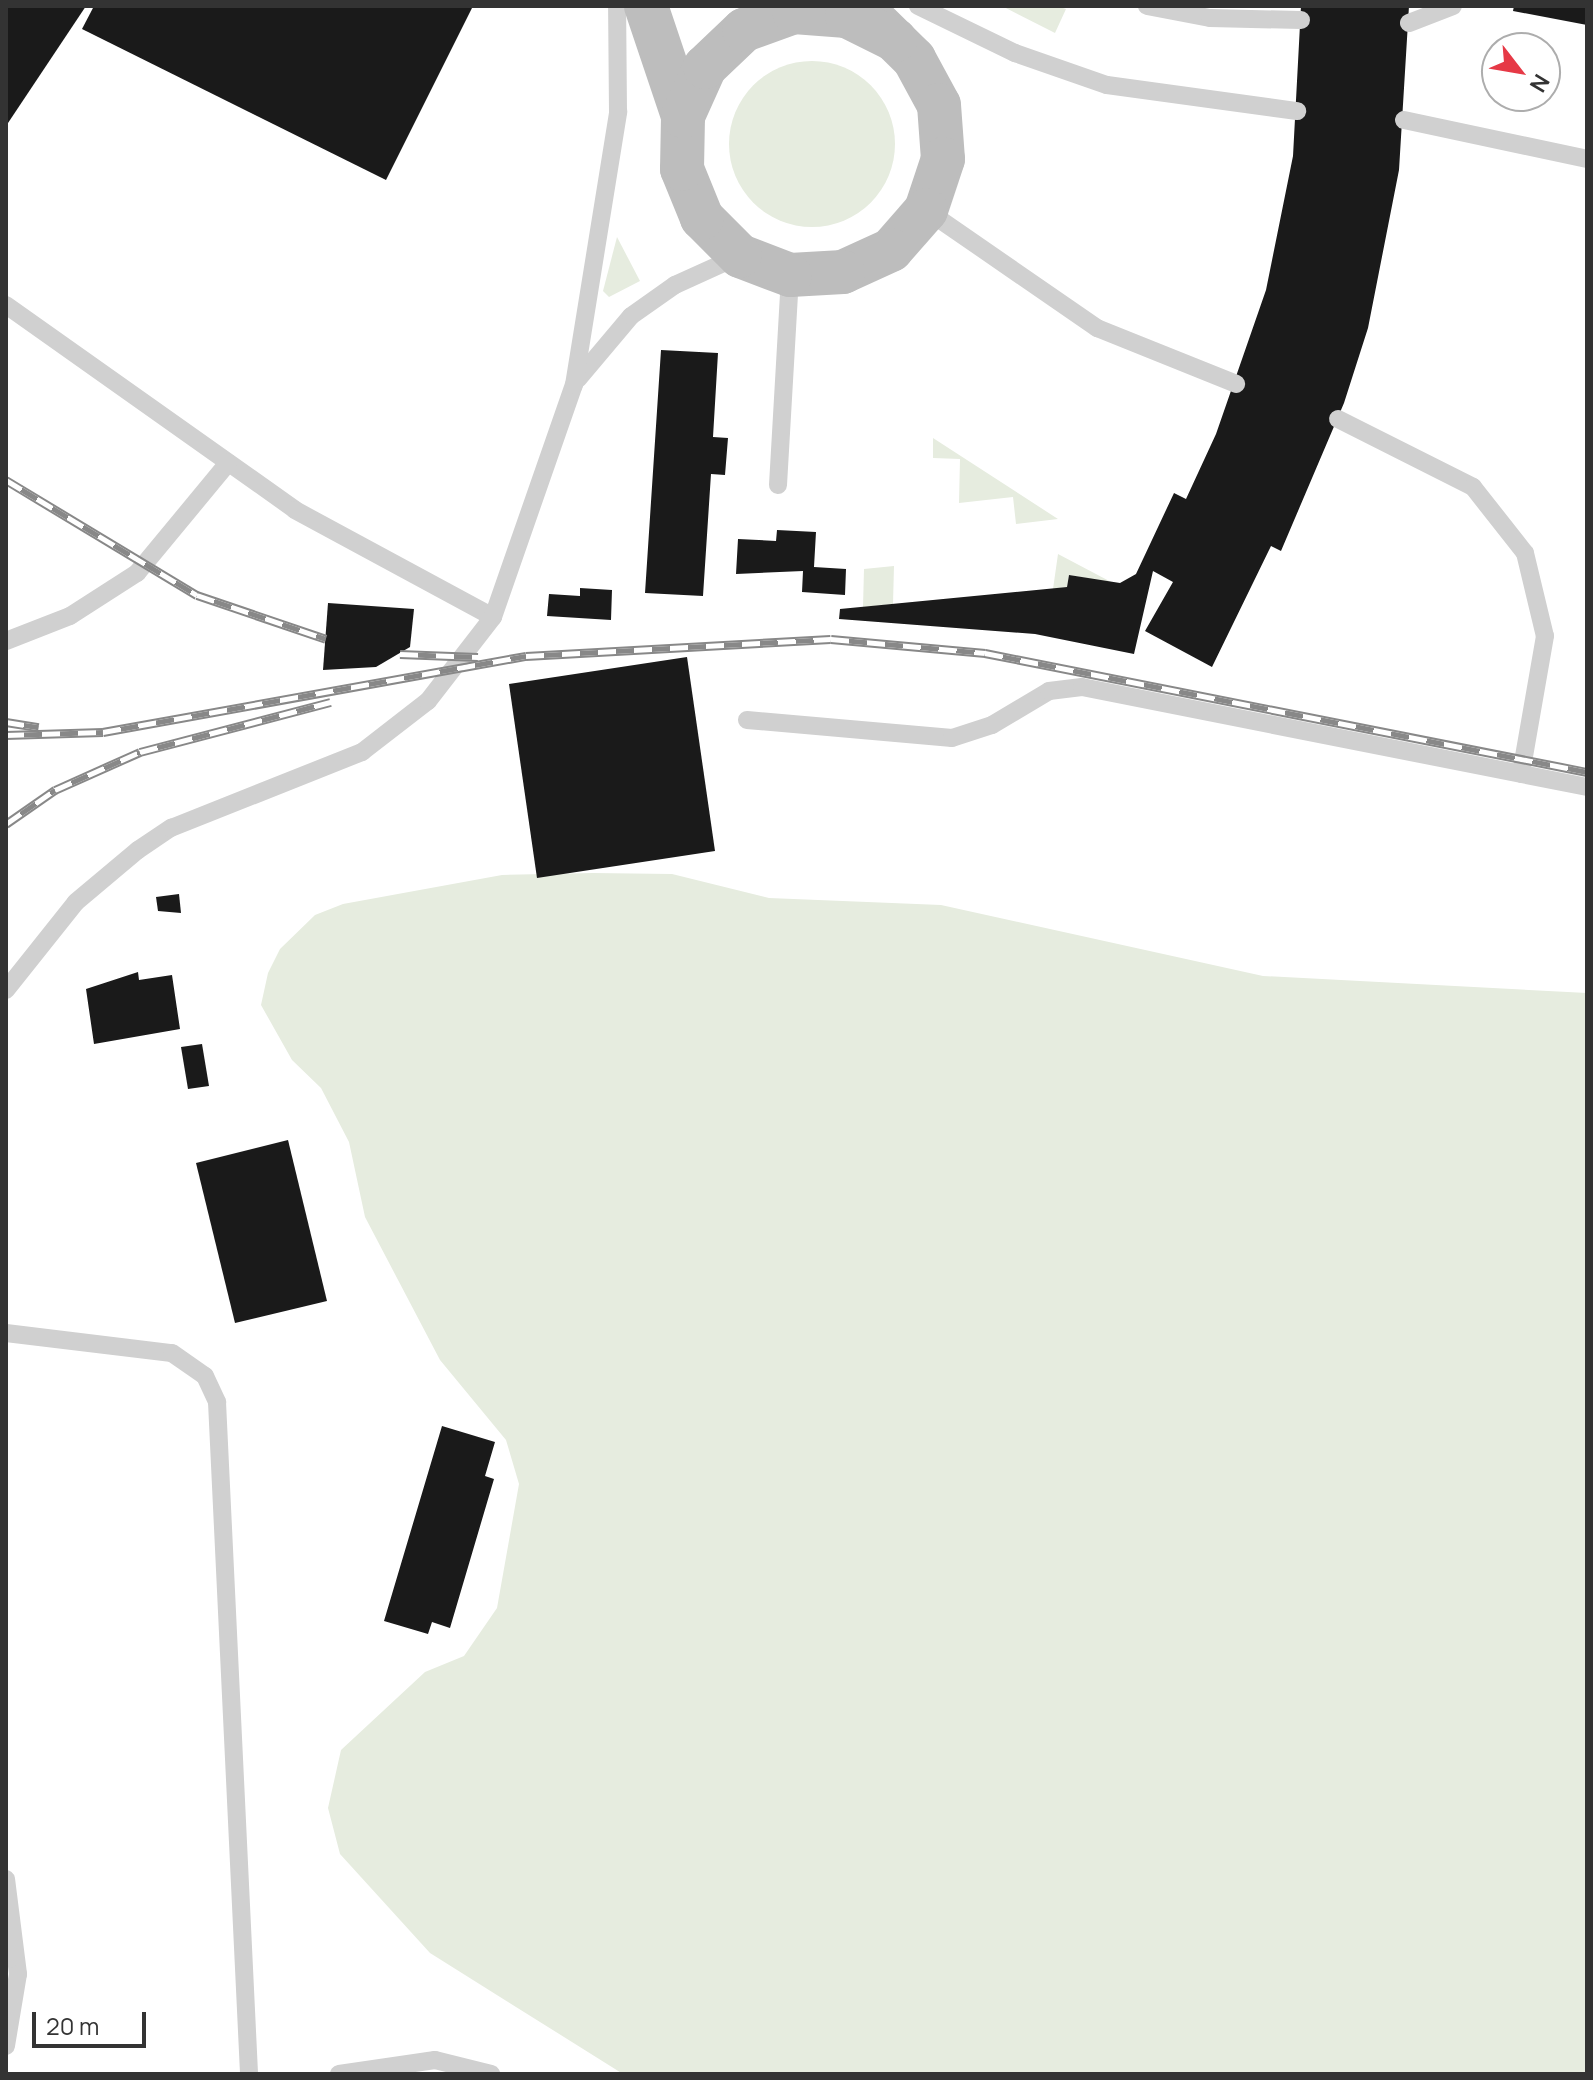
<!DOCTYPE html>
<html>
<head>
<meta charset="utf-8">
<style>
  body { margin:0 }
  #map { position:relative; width:1593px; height:2080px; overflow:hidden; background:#fff; font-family:Manrope,sans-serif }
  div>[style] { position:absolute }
  .green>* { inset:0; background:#e6ecdf }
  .round { border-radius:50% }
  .building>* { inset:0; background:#1a1a1a }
  .service>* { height:18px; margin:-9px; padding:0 9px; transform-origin:9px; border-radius:9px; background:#d0d0d0 }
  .secondary>* { height:44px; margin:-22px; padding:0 22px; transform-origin:22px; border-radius:22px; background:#bdbdbd }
  .rail>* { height:9px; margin-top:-4.5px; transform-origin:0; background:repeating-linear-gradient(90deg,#fff 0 18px,#888 0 36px); box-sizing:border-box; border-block:2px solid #888 }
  span { translate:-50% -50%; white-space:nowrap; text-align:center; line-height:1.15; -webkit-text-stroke:8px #fff; paint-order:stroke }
  .frame { position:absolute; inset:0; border:8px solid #333; pointer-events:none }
  .north { position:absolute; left:1481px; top:32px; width:80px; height:80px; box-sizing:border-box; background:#fff; border:2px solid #adadad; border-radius:50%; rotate:121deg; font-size:22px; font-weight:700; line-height:32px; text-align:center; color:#333 }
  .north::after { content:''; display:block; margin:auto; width:28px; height:36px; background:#e63946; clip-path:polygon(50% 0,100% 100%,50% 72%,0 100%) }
  .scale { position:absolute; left:32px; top:2012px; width:114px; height:36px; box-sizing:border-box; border:4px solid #333; border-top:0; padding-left:10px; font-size:24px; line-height:28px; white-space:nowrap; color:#333; -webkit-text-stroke:6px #fff; paint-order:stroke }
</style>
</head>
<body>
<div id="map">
  <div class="green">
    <i style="clip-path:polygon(1002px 6px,1057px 6px,1066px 9px,1055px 33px)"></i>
    <i class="round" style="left:729px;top:61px;width:166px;height:166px"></i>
    <i style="clip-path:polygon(617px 237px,640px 281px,609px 297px,603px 291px)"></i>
    <i style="clip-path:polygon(933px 438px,1058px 519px,1016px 524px,1013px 497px,959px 503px,960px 459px,933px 458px)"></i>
    <i style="clip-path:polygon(1058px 554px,1113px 583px,1069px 575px,1067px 587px,1053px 589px)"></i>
    <i style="clip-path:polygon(894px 566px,893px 604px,863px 607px,864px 569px)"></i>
    <i style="clip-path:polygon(593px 873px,672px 874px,769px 898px,941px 905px,1263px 976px,1587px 993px,1587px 2074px,623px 2074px,430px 1953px,340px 1854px,328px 1808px,341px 1750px,425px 1672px,464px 1656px,497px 1608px,519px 1484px,506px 1440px,440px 1360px,365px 1217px,349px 1142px,321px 1088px,292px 1060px,261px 1005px,268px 973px,280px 949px,315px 915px,343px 904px,502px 875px)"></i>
  </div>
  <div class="building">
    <i style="clip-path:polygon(6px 6px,86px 6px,6px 126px)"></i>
    <i style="clip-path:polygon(94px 6px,473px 6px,386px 180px,82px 29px)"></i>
    <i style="clip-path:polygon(1301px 6px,1409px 6px,1399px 170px,1368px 328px,1344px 403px,1281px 551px,1271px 546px,1212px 667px,1145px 631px,1173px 582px,1153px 571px,1134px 654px,1035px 634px,839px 619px,840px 609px,1067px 587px,1069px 575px,1120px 583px,1136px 574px,1174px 493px,1186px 499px,1216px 434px,1266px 290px,1293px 156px)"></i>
    <i style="clip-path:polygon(1514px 6px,1587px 6px,1587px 25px,1513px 11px)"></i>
    <i style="clip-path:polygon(661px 350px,718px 353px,713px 437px,728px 438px,725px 475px,711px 474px,703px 596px,645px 593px)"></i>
    <i style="clip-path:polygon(777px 530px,816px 532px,814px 567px,846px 569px,845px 595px,802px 592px,803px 571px,736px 574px,738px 539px,776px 541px)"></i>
    <i style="clip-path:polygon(580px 588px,612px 590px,611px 620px,547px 616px,549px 594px,580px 596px)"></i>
    <i style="clip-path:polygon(328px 603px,414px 609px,410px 647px,376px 667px,323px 670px)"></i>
    <i style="clip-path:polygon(687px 657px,715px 851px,537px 878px,509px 684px)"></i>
    <i style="clip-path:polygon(179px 894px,181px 913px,158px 911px,156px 897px)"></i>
    <i style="clip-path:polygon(138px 972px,139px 980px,172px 975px,180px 1029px,94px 1044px,86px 989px)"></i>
    <i style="clip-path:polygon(202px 1044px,209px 1086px,188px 1089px,181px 1047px)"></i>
    <i style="clip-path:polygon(288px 1140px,327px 1301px,235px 1323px,196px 1163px)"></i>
    <i style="clip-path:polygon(442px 1426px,495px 1442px,485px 1476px,494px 1479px,450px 1628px,432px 1622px,428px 1634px,384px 1621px)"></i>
  </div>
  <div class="service">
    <i style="left:918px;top:6px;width:108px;rotate:25.9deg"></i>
    <i style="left:1015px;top:53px;width:97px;rotate:19.2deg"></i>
    <i style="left:1107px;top:85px;width:192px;rotate:7.8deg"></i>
    <i style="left:1147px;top:6px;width:64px;rotate:10.8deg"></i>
    <i style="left:1210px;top:18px;width:91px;rotate:1.3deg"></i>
    <i style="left:1409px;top:23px;width:47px;rotate:-21.1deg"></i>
    <i style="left:1404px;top:120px;width:187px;rotate:12deg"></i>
    <i style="left:926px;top:210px;width:208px;rotate:34.6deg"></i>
    <i style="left:1097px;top:328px;width:150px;rotate:21.9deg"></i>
    <i style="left:6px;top:305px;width:354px;rotate:35.3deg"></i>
    <i style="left:295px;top:510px;width:225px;rotate:28.4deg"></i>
    <i style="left:578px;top:379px;width:82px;rotate:-49.9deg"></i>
    <i style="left:631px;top:316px;width:54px;rotate:-35.2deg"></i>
    <i style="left:675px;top:285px;width:70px;rotate:-24.4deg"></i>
    <i style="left:1338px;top:419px;width:151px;rotate:26.7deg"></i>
    <i style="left:1473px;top:487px;width:84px;rotate:51.8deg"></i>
    <i style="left:1525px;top:553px;width:85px;rotate:76.5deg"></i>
    <i style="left:1545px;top:636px;width:140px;rotate:99.9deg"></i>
    <i style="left:778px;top:485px;width:210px;rotate:-86.7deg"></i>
    <i style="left:6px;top:641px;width:69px;rotate:-21.3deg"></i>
    <i style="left:70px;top:616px;width:80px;rotate:-32.7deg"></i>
    <i style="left:137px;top:573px;width:143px;rotate:-50.4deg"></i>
    <i style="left:747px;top:720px;width:206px;rotate:5deg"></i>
    <i style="left:952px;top:738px;width:42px;rotate:-18deg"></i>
    <i style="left:992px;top:725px;width:66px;rotate:-30.8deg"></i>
    <i style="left:1049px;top:691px;width:33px;rotate:-7deg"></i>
    <i style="left:1082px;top:687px;width:515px;rotate:11.2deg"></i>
    <i style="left:6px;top:990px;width:112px;rotate:-51.5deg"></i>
    <i style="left:76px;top:902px;width:81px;rotate:-40deg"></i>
    <i style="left:138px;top:850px;width:40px;rotate:-34deg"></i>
    <i style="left:171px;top:828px;width:206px;rotate:-21.7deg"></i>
    <i style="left:362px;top:752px;width:83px;rotate:-37.7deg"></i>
    <i style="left:428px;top:701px;width:106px;rotate:-52.3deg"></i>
    <i style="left:493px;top:617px;width:246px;rotate:-70.8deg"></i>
    <i style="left:574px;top:385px;width:277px;rotate:-80.8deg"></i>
    <i style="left:618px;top:112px;width:106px;rotate:-90.5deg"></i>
    <i style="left:6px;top:1333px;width:167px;rotate:6.9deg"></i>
    <i style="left:172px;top:1353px;width:40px;rotate:34.9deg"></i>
    <i style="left:205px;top:1376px;width:29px;rotate:65deg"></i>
    <i style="left:217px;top:1402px;width:673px;rotate:87.27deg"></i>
    <i style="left:6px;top:1879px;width:96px;rotate:82.8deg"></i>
    <i style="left:18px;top:1974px;width:73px;rotate:99.5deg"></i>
    <i style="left:339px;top:2074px;width:97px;rotate:-8.3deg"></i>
    <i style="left:435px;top:2060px;width:58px;rotate:14deg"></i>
  </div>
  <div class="secondary">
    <i style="left:646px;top:6px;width:116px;rotate:71.4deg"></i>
    <i style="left:860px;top:6px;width:76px;rotate:44.5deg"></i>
    <i style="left:914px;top:59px;width:52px;rotate:61.5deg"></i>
    <i style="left:939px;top:105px;width:54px;rotate:85.8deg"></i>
    <i style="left:943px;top:159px;width:54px;rotate:108.4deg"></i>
    <i style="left:926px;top:210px;width:53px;rotate:131.2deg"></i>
    <i style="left:891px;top:250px;width:53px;rotate:155.4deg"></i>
    <i style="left:843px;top:272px;width:53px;rotate:176.8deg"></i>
    <i style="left:790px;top:275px;width:53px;rotate:-159.2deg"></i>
    <i style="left:740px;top:256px;width:54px;rotate:-135deg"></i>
    <i style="left:702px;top:218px;width:53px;rotate:-112.2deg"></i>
    <i style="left:682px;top:169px;width:53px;rotate:-88.9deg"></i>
    <i style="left:683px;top:116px;width:54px;rotate:-65.8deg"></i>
    <i style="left:705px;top:67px;width:54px;rotate:-43.5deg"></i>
    <i style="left:744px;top:30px;width:53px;rotate:-19.8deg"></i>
    <i style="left:794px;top:12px;width:53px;rotate:4.3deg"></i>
    <i style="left:847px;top:16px;width:54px;rotate:26.6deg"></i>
  </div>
  <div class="rail">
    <i style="left:6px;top:480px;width:223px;rotate:31.1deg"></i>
    <i style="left:197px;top:595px;width:136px;rotate:18.8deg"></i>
    <i style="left:400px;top:654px;width:78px;rotate:2.2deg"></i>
    <i style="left:6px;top:722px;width:33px;rotate:9deg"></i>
    <i style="left:6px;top:735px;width:97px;rotate:-1.8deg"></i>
    <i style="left:103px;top:732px;width:430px;rotate:-10.2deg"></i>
    <i style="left:526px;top:656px;width:305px;rotate:-3.2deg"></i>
    <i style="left:831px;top:639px;width:155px;rotate:5.2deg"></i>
    <i style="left:985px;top:653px;width:614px;rotate:11.18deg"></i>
    <i style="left:6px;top:824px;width:60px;rotate:-34.8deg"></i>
    <i style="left:55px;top:790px;width:93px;rotate:-24.1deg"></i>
    <i style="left:140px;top:752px;width:197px;rotate:-14.7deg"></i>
  </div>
  <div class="frame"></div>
  <div class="north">N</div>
  <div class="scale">20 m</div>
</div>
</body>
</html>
